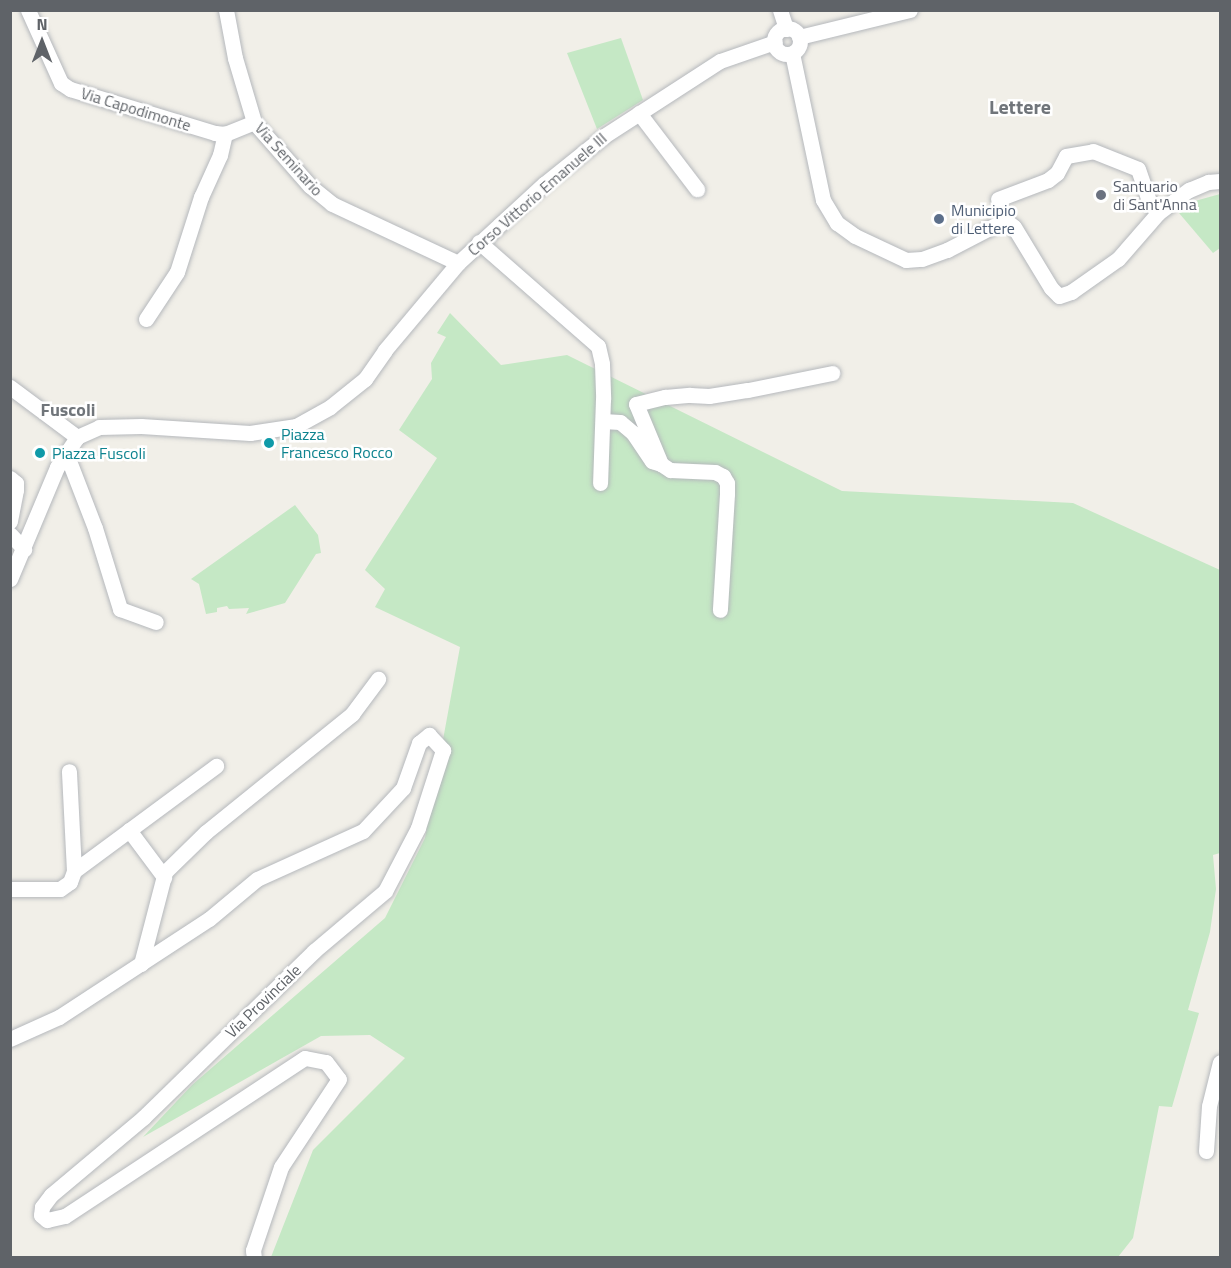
<!DOCTYPE html>
<html>
<head>
<meta charset="utf-8">
<style>
  body { margin:0 }
  #map { position:relative; width:1231px; height:1268px; overflow:hidden; background:#f1efe8; font-family:"Titillium Web",sans-serif }
  div>[style] { position:absolute }
  .green>* { inset:0; background:#c5e8c5 }
  .roads { filter:drop-shadow(0 0 2px #b5b8bc) drop-shadow(0 0 2px #b5b8bc) }
  .minor>* { height:15px; margin:-7.5px; padding:0 7.5px; transform-origin:7.5px; border-radius:7.5px; background:#fff }
  .minor>.ring { margin:-7.5px; padding:0; box-sizing:content-box; background:none; border:15px solid #fff; border-radius:50% }
  .dots>* { width:16px; height:16px; translate:-50% -50%; box-sizing:border-box; border:3px solid #fff; border-radius:50% }
  span { translate:-50% -50%; white-space:nowrap; text-align:center; line-height:1.15; -webkit-text-stroke:5px #fff; paint-order:stroke }
  .street-label { font-size:16px; color:#5f6368 }
  .worship-label { font-size:16px; color:#5b616d }
  .left { translate:0 -50%; text-align:left }
  .service-label { font-size:16px; color:#4e5e75 }
  .culture-label { font-size:16px; color:#0d838f }
  .neighbourhood-label { font-size:18px; color:#70757a; font-weight:700 }
  .quarter-label { font-size:20px; color:#70757a; font-weight:700 }
  .frame { position:absolute; inset:0; border:12px solid #5f6368; pointer-events:none }
  .north { position:absolute; left:12px; top:12px; width:60px; height:60px; -webkit-text-stroke:4px #fff; paint-order:stroke; rotate:0deg; font-size:16px; font-weight:700; line-height:24px; text-align:center; color:#5f6368 }
  .north::after { content:''; display:block; margin:auto; width:21px; height:27px; background:#5f6368; clip-path:polygon(50% 0,100% 100%,50% 72%,0 100%) }
</style>
</head>
<body>
<div id="map">
  <div class="green">
    <i style="clip-path:polygon(621px 38px,643px 100px,597px 129px,567px 53px)"></i>
    <i style="clip-path:polygon(1220px 194px,1220px 248px,1213px 253px,1179px 213px,1195px 201px)"></i>
    <i style="clip-path:polygon(450px 313px,501px 365px,567px 355px,842px 491px,1073px 503px,1220px 570px,1220px 853px,1213px 855px,1216px 889px,1210px 932px,1188px 1010px,1199px 1013px,1172px 1107px,1159px 1106px,1133px 1238px,1118px 1257px,271px 1257px,313px 1150px,405px 1058px,370px 1035px,321px 1036px,143px 1137px,192px 1085px,385px 918px,425px 838px,460px 647px,375px 607px,385px 589px,365px 570px,437px 458px,399px 430px,432px 379px,431px 363px,446px 337px,437px 333px)"></i>
    <i style="clip-path:polygon(295px 505px,318px 535px,321px 553px,316px 554px,285px 603px,246px 614px,249px 608px,229px 609px,227px 606px,217px 608px,217px 612px,206px 614px,199px 584px,191px 579px)"></i>
  </div>
  <div class="roads">
    <div class="minor">
      <i style="left:28px;top:10px;width:80px;rotate:65.7deg"></i>
      <i style="left:61px;top:83px;width:11px;rotate:34deg"></i>
      <i style="left:70px;top:89px;width:152px;rotate:16.9deg"></i>
      <i style="left:215px;top:133px;width:10px;rotate:6deg"></i>
      <i style="left:225px;top:134px;width:31px;rotate:-22deg"></i>
      <i style="left:226px;top:10px;width:49px;rotate:79.4deg"></i>
      <i style="left:235px;top:58px;width:67px;rotate:73.5deg"></i>
      <i style="left:254px;top:122px;width:85px;rotate:48.8deg"></i>
      <i style="left:310px;top:186px;width:28px;rotate:39deg"></i>
      <i style="left:332px;top:204px;width:139px;rotate:25.1deg"></i>
      <i style="left:780px;top:10px;width:20px;rotate:72deg"></i>
      <i class="ring" style="left:774px;top:28px;width:11px;height:11px"></i>
      <i style="left:799px;top:37px;width:114px;rotate:-13.7deg"></i>
      <i style="left:792px;top:53px;width:150px;rotate:78.1deg"></i>
      <i style="left:823px;top:200px;width:27px;rotate:59deg"></i>
      <i style="left:837px;top:223px;width:22px;rotate:36deg"></i>
      <i style="left:855px;top:236px;width:56px;rotate:25.2deg"></i>
      <i style="left:906px;top:260px;width:16px;rotate:-4deg"></i>
      <i style="left:922px;top:259px;width:27px;rotate:-20deg"></i>
      <i style="left:947px;top:250px;width:65px;rotate:-27.3deg"></i>
      <i style="left:1005px;top:220px;width:11px;rotate:38deg"></i>
      <i style="left:1014px;top:227px;width:71px;rotate:58.8deg"></i>
      <i style="left:1051px;top:288px;width:11px;rotate:45deg"></i>
      <i style="left:1059px;top:296px;width:13px;rotate:-18deg"></i>
      <i style="left:1071px;top:292px;width:57px;rotate:-35.1deg"></i>
      <i style="left:1118px;top:259px;width:61px;rotate:-49deg"></i>
      <i style="left:1158px;top:213px;width:39px;rotate:-37deg"></i>
      <i style="left:1189px;top:190px;width:21px;rotate:-23deg"></i>
      <i style="left:1208px;top:182px;width:12px;rotate:-5deg"></i>
      <i style="left:639px;top:113px;width:96px;rotate:52.7deg"></i>
      <i style="left:998px;top:199px;width:53px;rotate:-20.8deg"></i>
      <i style="left:1048px;top:180px;width:11px;rotate:-38deg"></i>
      <i style="left:1057px;top:173px;width:19px;rotate:-62deg"></i>
      <i style="left:1066px;top:156px;width:27px;rotate:-10deg"></i>
      <i style="left:1093px;top:151px;width:48px;rotate:21.8deg"></i>
      <i style="left:1138px;top:169px;width:34px;rotate:71deg"></i>
      <i style="left:1149px;top:201px;width:15px;rotate:53deg"></i>
      <i style="left:479px;top:242px;width:158px;rotate:41.2deg"></i>
      <i style="left:598px;top:346px;width:18px;rotate:77deg"></i>
      <i style="left:602px;top:364px;width:35px;rotate:88deg"></i>
      <i style="left:603px;top:399px;width:84px;rotate:92deg"></i>
      <i style="left:146px;top:319px;width:56px;rotate:-56.6deg"></i>
      <i style="left:177px;top:272px;width:79px;rotate:-72.3deg"></i>
      <i style="left:201px;top:197px;width:46px;rotate:-65.7deg"></i>
      <i style="left:220px;top:155px;width:22px;rotate:-77deg"></i>
      <i style="left:10px;top:387px;width:84px;rotate:36.7deg"></i>
      <i style="left:603px;top:421px;width:17px;rotate:3deg"></i>
      <i style="left:620px;top:422px;width:17px;rotate:40deg"></i>
      <i style="left:633px;top:433px;width:34px;rotate:56deg"></i>
      <i style="left:652px;top:461px;width:9px;rotate:18deg"></i>
      <i style="left:661px;top:464px;width:11px;rotate:34deg"></i>
      <i style="left:670px;top:470px;width:45px;rotate:2.5deg"></i>
      <i style="left:715px;top:472px;width:9px;rotate:27deg"></i>
      <i style="left:723px;top:476px;width:8px;rotate:60deg"></i>
      <i style="left:727px;top:483px;width:11px;rotate:90deg"></i>
      <i style="left:727px;top:494px;width:116px;rotate:93.5deg"></i>
      <i style="left:66px;top:453px;width:80px;rotate:68.9deg"></i>
      <i style="left:95px;top:528px;width:85px;rotate:72.8deg"></i>
      <i style="left:120px;top:609px;width:38px;rotate:20deg"></i>
      <i style="left:661px;top:464px;width:65px;rotate:-112.6deg"></i>
      <i style="left:636px;top:404px;width:30px;rotate:-14deg"></i>
      <i style="left:665px;top:397px;width:25px;rotate:-5deg"></i>
      <i style="left:690px;top:395px;width:19px;rotate:3deg"></i>
      <i style="left:709px;top:396px;width:39px;rotate:-9deg"></i>
      <i style="left:748px;top:390px;width:86px;rotate:-11.4deg"></i>
      <i style="left:10px;top:478px;width:8px;rotate:40deg"></i>
      <i style="left:16px;top:483px;width:7px;rotate:90deg"></i>
      <i style="left:16px;top:490px;width:32px;rotate:101deg"></i>
      <i style="left:10px;top:534px;width:21px;rotate:47deg"></i>
      <i style="left:10px;top:579px;width:121px;rotate:-67.2deg"></i>
      <i style="left:57px;top:467px;width:36px;rotate:-56deg"></i>
      <i style="left:77px;top:437px;width:24px;rotate:-24deg"></i>
      <i style="left:99px;top:427px;width:42px;rotate:-1.4deg"></i>
      <i style="left:141px;top:426px;width:109px;rotate:3.7deg"></i>
      <i style="left:250px;top:433px;width:47px;rotate:-8.7deg"></i>
      <i style="left:296px;top:426px;width:39px;rotate:-29deg"></i>
      <i style="left:330px;top:407px;width:45px;rotate:-38.7deg"></i>
      <i style="left:365px;top:379px;width:35px;rotate:-55deg"></i>
      <i style="left:385px;top:350px;width:114px;rotate:-50deg"></i>
      <i style="left:458px;top:263px;width:117px;rotate:-42.6deg"></i>
      <i style="left:544px;top:184px;width:77px;rotate:-38.7deg"></i>
      <i style="left:604px;top:136px;width:138px;rotate:-32.9deg"></i>
      <i style="left:720px;top:61px;width:58px;rotate:-19.1deg"></i>
      <i style="left:129px;top:830px;width:59px;rotate:53.3deg"></i>
      <i style="left:74px;top:871px;width:177px;rotate:-36.5deg"></i>
      <i style="left:10px;top:889px;width:50px"></i>
      <i style="left:60px;top:889px;width:12px;rotate:-35deg"></i>
      <i style="left:70px;top:882px;width:12px;rotate:-70deg"></i>
      <i style="left:74px;top:871px;width:100px;rotate:-92.9deg"></i>
      <i style="left:141px;top:964px;width:95px;rotate:-75.4deg"></i>
      <i style="left:165px;top:872px;width:57px;rotate:-44.3deg"></i>
      <i style="left:206px;top:832px;width:188px;rotate:-38.9deg"></i>
      <i style="left:352px;top:714px;width:44px;rotate:-53.4deg"></i>
      <i style="left:10px;top:1039px;width:54px;rotate:-24.2deg"></i>
      <i style="left:59px;top:1017px;width:179px;rotate:-33.2deg"></i>
      <i style="left:209px;top:919px;width:62px;rotate:-39.8deg"></i>
      <i style="left:257px;top:879px;width:116px;rotate:-24.4deg"></i>
      <i style="left:363px;top:831px;width:59px;rotate:-47.1deg"></i>
      <i style="left:403px;top:788px;width:48px;rotate:-70.4deg"></i>
      <i style="left:419px;top:743px;width:13px;rotate:-39deg"></i>
      <i style="left:429px;top:735px;width:21px;rotate:47deg"></i>
      <i style="left:443px;top:750px;width:82px;rotate:107.8deg"></i>
      <i style="left:418px;top:828px;width:71px;rotate:117.6deg"></i>
      <i style="left:385px;top:891px;width:93px;rotate:139.8deg"></i>
      <i style="left:314px;top:951px;width:238px;rotate:135.7deg"></i>
      <i style="left:144px;top:1117px;width:121px;rotate:140deg"></i>
      <i style="left:51px;top:1195px;width:15px;rotate:127deg"></i>
      <i style="left:42px;top:1207px;width:8px;rotate:97deg"></i>
      <i style="left:41px;top:1215px;width:8px;rotate:40deg"></i>
      <i style="left:47px;top:1220px;width:18px;rotate:-13deg"></i>
      <i style="left:65px;top:1216px;width:287px;rotate:-33.4deg"></i>
      <i style="left:305px;top:1058px;width:21px;rotate:11deg"></i>
      <i style="left:326px;top:1062px;width:21px;rotate:53deg"></i>
      <i style="left:339px;top:1079px;width:105px;rotate:123.4deg"></i>
      <i style="left:281px;top:1167px;width:88px;rotate:108.6deg"></i>
      <i style="left:253px;top:1250px;width:8px;rotate:83deg"></i>
      <i style="left:1206px;top:1151px;width:45px;rotate:-86.2deg"></i>
      <i style="left:1209px;top:1106px;width:45px;rotate:-76deg"></i>
    </div>
  </div>
  <div class="dots">
    <i style="left:1101px;top:195px;background:#6b7280"></i>
    <i style="left:939px;top:219px;background:#5c6f8a"></i>
    <i style="left:269px;top:443px;background:#0f9aa8"></i>
    <i style="left:40px;top:453px;background:#0f9aa8"></i>
  </div>
  <div class="street-label">
    <span style="left:136px;top:109px;rotate:17deg">Via Capodimonte</span>
    <span style="left:289px;top:159px;rotate:48deg">Via Seminario</span>
    <span style="left:537px;top:194px;rotate:-41deg">Corso Vittorio Emanuele III</span>
    <span style="left:263px;top:1001px;rotate:-44deg">Via Provinciale</span>
  </div>
  <div class="worship-label">
    <span class="left" style="left:1113px;top:195px">Santuario<br>di Sant'Anna</span>
  </div>
  <div class="service-label">
    <span class="left" style="left:951px;top:219px">Municipio<br>di Lettere</span>
  </div>
  <div class="culture-label">
    <span class="left" style="left:281px;top:443px">Piazza<br>Francesco Rocco</span>
    <span class="left" style="left:52px;top:453px">Piazza Fuscoli</span>
  </div>
  <div class="neighbourhood-label">
    <span style="left:68px;top:410px">Fuscoli</span>
  </div>
  <div class="quarter-label">
    <span style="left:1020px;top:106px">Lettere</span>
  </div>
  <div class="frame"></div>
  <div class="north">N</div>
</div>
</body>
</html>
